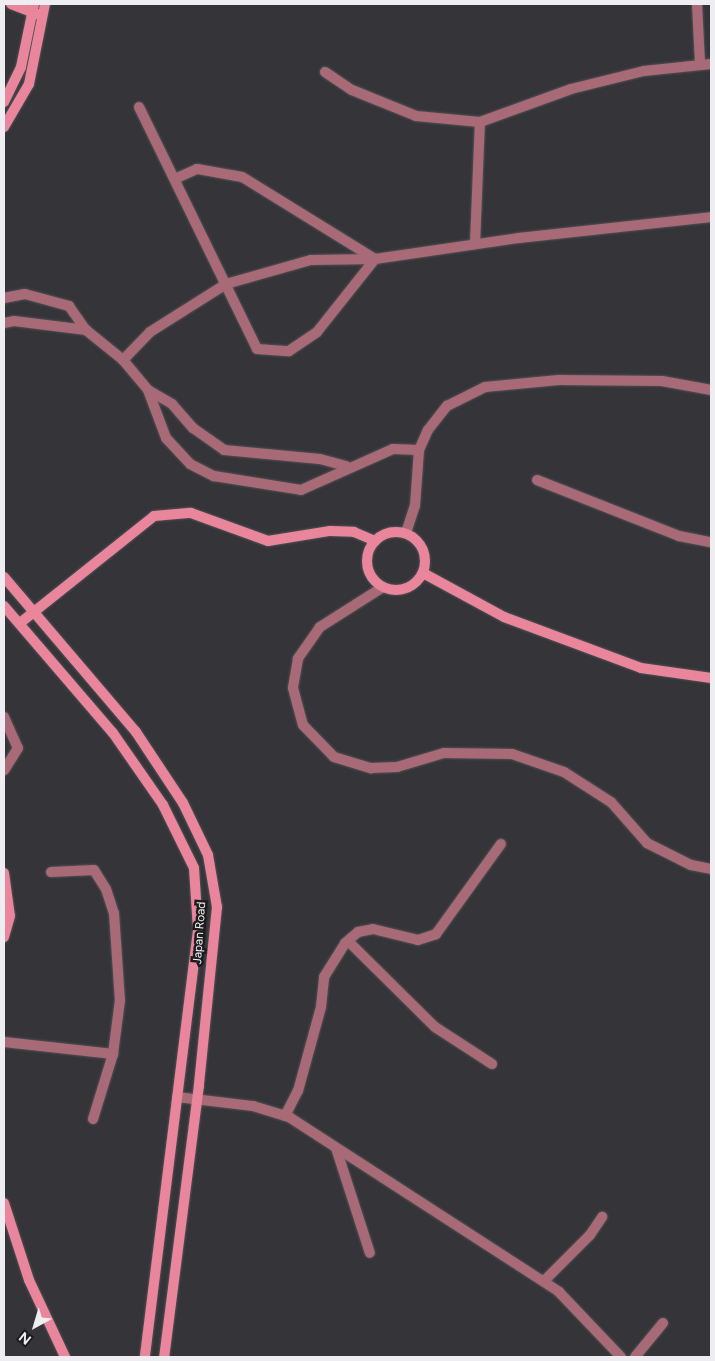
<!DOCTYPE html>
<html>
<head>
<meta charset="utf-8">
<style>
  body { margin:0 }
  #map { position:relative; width:715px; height:1361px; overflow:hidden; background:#353439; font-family:Figtree,sans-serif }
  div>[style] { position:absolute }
  .roads { filter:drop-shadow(0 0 1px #535256) drop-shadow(0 0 1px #535256) }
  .street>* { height:10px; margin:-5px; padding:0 5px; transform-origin:5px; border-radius:5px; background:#a96a77 }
  .secondary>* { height:10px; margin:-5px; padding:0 5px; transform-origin:5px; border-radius:5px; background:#ea869c }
  .secondary>.ring { margin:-5px; padding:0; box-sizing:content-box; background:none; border:10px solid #ea869c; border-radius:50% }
  span { translate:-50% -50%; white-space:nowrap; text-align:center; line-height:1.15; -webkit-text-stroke:5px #1c1c1e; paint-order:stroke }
  .street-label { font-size:12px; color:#eeedf1 }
  .frame { position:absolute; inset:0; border:5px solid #eeedf1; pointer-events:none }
  .north { position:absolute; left:10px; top:1301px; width:50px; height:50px; -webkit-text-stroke:4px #1c1c1e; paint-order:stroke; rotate:219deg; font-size:14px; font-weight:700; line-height:20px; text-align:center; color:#eeedf1 }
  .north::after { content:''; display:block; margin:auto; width:18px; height:22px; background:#eeedf1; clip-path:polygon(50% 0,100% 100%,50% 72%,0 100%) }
</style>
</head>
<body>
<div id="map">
  <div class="roads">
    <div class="street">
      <i style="left:697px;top:4px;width:60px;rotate:87.1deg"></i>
      <i style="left:325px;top:72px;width:32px;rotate:34deg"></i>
      <i style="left:352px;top:90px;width:69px;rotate:22.1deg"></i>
      <i style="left:416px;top:116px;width:64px;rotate:5.4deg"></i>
      <i style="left:480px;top:122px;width:97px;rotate:-19.9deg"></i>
      <i style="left:571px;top:89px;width:75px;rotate:-13.9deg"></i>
      <i style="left:644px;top:71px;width:67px;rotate:-6deg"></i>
      <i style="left:139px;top:107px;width:269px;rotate:64deg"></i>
      <i style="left:257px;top:349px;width:32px;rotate:4deg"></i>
      <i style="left:289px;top:351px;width:34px;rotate:-34deg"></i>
      <i style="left:317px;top:332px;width:93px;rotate:-51.5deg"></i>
      <i style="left:375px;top:259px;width:156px;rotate:-148.3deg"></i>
      <i style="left:242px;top:177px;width:46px;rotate:-169.9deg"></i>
      <i style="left:197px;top:169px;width:24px;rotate:156deg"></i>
      <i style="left:475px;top:244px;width:122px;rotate:-87.7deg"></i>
      <i style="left:4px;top:298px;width:21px;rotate:-11deg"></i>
      <i style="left:25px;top:294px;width:46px;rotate:15.3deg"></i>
      <i style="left:69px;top:306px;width:29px;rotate:55deg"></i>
      <i style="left:86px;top:330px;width:48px;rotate:39deg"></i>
      <i style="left:123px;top:360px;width:39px;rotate:50deg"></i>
      <i style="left:148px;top:390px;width:51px;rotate:69.4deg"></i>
      <i style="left:166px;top:438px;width:35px;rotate:47deg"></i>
      <i style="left:190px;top:464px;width:27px;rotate:27deg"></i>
      <i style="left:214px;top:476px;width:88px;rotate:9.1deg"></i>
      <i style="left:301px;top:490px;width:101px;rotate:-24deg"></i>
      <i style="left:393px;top:449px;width:26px;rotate:2deg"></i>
      <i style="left:4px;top:323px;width:10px;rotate:-11deg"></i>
      <i style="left:14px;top:321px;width:73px;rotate:7.1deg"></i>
      <i style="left:123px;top:360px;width:39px;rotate:-46deg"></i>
      <i style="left:150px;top:332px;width:90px;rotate:-32.3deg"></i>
      <i style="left:226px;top:284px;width:88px;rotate:-15.8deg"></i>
      <i style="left:311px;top:260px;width:64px;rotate:-0.9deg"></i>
      <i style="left:375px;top:259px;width:146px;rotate:-8.3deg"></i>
      <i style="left:519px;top:238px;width:193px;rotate:-6.2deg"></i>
      <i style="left:148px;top:390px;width:28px;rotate:30deg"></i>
      <i style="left:172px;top:404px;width:32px;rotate:49deg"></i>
      <i style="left:193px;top:428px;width:38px;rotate:35deg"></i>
      <i style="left:224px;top:450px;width:96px;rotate:5.4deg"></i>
      <i style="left:320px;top:459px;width:27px;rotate:15deg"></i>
      <i style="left:537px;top:480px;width:153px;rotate:21.5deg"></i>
      <i style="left:679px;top:536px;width:33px;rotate:11deg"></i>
      <i style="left:406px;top:533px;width:28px;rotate:-72deg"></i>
      <i style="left:415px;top:506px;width:56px;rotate:-85.9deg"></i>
      <i style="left:419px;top:450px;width:22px;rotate:-66deg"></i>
      <i style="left:428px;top:430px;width:31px;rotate:-52deg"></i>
      <i style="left:447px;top:406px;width:42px;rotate:-26.6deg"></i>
      <i style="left:485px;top:387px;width:74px;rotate:-5.4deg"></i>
      <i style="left:559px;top:380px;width:103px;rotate:0.6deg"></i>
      <i style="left:662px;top:381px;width:50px;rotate:10.4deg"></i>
      <i style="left:383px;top:587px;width:75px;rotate:147.6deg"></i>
      <i style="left:320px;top:627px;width:39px;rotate:125deg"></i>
      <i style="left:298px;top:659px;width:29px;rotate:100deg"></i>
      <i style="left:293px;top:688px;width:38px;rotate:75deg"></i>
      <i style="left:303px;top:725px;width:45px;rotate:45.9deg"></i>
      <i style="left:334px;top:757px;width:39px;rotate:17deg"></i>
      <i style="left:371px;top:768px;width:26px;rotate:-2deg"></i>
      <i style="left:397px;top:767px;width:49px;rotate:-16.6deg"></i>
      <i style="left:444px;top:753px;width:68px;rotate:0.8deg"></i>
      <i style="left:512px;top:754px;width:55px;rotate:19.1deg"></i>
      <i style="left:564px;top:772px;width:56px;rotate:32.6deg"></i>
      <i style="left:611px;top:802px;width:55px;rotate:48.7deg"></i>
      <i style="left:647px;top:843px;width:49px;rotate:26.6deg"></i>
      <i style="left:691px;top:865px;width:20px;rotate:11deg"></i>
      <i style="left:4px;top:717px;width:34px;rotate:66deg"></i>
      <i style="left:18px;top:748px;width:26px;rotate:122deg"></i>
      <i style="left:51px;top:872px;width:43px;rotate:-2.7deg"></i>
      <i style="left:94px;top:870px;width:22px;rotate:58deg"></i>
      <i style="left:106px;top:889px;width:25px;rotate:72deg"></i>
      <i style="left:114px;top:913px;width:87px;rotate:86.1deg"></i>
      <i style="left:120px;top:1000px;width:54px;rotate:97.4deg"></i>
      <i style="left:113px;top:1054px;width:68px;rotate:107.1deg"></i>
      <i style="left:348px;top:941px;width:122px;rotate:44.7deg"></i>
      <i style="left:435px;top:1027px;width:68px;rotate:33deg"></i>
      <i style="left:4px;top:1042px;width:110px;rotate:6.3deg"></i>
      <i style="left:177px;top:1097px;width:77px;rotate:6.8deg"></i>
      <i style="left:253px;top:1106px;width:38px;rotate:17deg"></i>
      <i style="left:289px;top:1117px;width:322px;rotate:32.9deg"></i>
      <i style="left:559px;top:1292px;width:90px;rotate:46.4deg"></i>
      <i style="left:285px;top:1116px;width:28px;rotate:-63deg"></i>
      <i style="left:298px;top:1091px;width:87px;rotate:-74.7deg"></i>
      <i style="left:321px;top:1007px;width:30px;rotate:-84deg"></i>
      <i style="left:324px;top:977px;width:40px;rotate:-58deg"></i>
      <i style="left:345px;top:943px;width:17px;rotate:-40deg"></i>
      <i style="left:358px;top:932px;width:15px;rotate:-11deg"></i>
      <i style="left:373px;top:929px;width:46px;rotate:13.7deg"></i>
      <i style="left:418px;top:940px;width:19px;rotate:-18deg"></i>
      <i style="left:436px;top:934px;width:111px;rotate:-54.2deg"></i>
      <i style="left:336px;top:1148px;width:110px;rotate:72.1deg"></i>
      <i style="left:544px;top:1281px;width:65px;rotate:-45deg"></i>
      <i style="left:590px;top:1235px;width:22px;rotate:-56deg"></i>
      <i style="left:635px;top:1357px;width:44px;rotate:-50.5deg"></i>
    </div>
    <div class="secondary">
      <i style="left:11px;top:4px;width:28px;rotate:21deg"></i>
      <i style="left:4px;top:102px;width:39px;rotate:-64deg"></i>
      <i style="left:21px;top:67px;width:64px;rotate:-78.3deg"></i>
      <i style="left:4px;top:127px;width:50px;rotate:-59.8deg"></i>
      <i style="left:29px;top:84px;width:82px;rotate:-78.7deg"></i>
      <i class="ring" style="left:367px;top:532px;width:48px;height:48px"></i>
      <i style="left:423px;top:573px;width:92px;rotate:28.5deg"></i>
      <i style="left:504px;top:617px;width:146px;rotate:20.4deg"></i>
      <i style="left:641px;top:668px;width:71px;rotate:8.1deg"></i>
      <i style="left:4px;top:577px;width:204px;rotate:49.6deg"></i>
      <i style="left:136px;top:732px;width:85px;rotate:56.5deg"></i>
      <i style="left:183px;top:803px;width:58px;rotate:64.3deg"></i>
      <i style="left:208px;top:855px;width:53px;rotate:80.2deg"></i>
      <i style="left:217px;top:907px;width:179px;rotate:95.8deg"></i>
      <i style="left:199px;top:1085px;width:274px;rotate:97.3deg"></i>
      <i style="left:4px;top:606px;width:167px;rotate:49.4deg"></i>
      <i style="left:113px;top:733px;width:88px;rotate:55.2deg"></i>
      <i style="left:163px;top:805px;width:70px;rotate:63.8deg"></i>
      <i style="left:194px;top:868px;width:62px;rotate:86.3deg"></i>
      <i style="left:198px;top:930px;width:430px;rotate:97.1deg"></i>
      <i style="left:20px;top:623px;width:171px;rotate:-38.6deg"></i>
      <i style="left:154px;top:516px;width:37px;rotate:-5deg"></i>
      <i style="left:191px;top:513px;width:82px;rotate:20deg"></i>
      <i style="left:268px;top:541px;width:63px;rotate:-9.2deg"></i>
      <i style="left:330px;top:531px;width:24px;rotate:2deg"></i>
      <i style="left:354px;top:532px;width:23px;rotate:23deg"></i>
      <i style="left:4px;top:873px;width:43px;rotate:82.1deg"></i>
      <i style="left:10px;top:916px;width:22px;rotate:106deg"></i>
      <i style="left:4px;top:1203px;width:81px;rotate:72deg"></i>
      <i style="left:29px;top:1280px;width:85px;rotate:64.9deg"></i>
    </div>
  </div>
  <div class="street-label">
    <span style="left:200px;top:933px;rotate:-86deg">Japan Road</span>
  </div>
  <div class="frame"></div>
  <div class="north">N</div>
</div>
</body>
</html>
